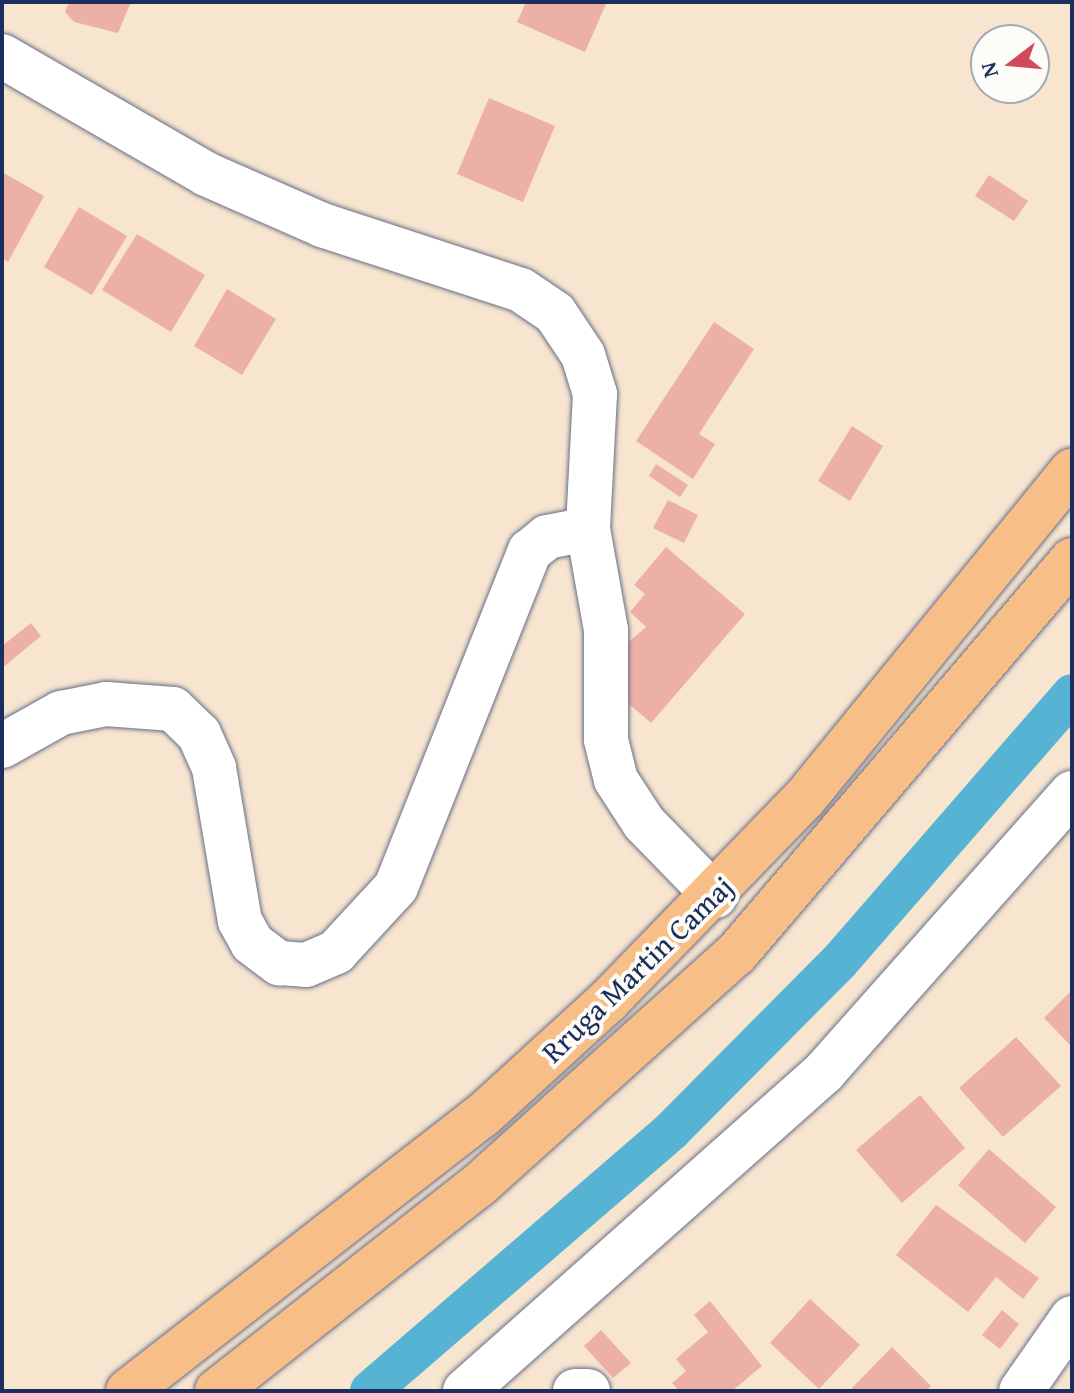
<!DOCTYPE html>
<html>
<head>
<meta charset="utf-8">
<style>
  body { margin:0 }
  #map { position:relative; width:1074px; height:1393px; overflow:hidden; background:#f7e5d0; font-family:"Gentium Book Plus",serif }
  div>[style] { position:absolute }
  .canal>* { height:40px; margin:-20px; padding:0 20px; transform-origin:20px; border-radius:20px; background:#56b3d4 }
  .building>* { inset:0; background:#edb0a7 }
  .roads { filter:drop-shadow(0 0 2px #686f86) drop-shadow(0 0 2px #686f86) }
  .minor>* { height:44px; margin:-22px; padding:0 22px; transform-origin:22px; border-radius:22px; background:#fff }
  .highway>* { height:44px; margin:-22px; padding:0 22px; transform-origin:22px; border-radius:22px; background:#f7be88 }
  span { translate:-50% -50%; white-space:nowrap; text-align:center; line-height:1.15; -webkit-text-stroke:8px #fdfcf7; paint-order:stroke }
  .street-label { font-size:30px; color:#1b2f5e }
  .frame { position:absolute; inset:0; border:4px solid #1b2f5e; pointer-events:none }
  .north { position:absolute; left:970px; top:24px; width:80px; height:80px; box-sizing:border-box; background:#fdfcf7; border:2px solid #a3aaba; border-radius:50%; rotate:254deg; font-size:22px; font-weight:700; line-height:32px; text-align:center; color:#1b2f5e }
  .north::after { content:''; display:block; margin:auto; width:28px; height:36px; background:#d1495b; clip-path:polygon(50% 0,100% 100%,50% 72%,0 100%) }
</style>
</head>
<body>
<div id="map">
  <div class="canal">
    <i style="left:370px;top:1391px;width:398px;rotate:-40.8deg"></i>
    <i style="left:671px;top:1131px;width:238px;rotate:-45.2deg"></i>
    <i style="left:839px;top:962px;width:355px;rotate:-49deg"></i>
  </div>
  <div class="building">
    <i style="clip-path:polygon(69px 2px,131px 2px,118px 33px,74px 22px,65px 12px)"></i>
    <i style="clip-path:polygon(526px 2px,607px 2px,585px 52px,517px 22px)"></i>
    <i style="clip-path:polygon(489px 98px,555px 126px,523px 202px,457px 174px)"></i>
    <i style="clip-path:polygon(2px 172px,44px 196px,8px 262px,2px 258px)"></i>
    <i style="clip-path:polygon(989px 175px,1028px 201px,1014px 221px,975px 196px)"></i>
    <i style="clip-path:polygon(79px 207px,127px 236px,92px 295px,44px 267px)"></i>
    <i style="clip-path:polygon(137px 234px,205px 275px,171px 332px,102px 290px)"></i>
    <i style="clip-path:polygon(227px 289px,276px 319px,242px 375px,194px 346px)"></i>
    <i style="clip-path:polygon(714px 322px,754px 349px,699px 434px,715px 444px,693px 479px,636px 441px)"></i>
    <i style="clip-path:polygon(852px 426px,883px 446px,850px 501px,818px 481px)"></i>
    <i style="clip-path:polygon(656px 464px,688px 485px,680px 497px,649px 476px)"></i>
    <i style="clip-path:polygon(668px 500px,698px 515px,684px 543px,653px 528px)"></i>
    <i style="clip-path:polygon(666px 547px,745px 614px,651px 723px,622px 698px,616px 653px,646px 627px,630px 612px,645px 594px,634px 585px)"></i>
    <i style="clip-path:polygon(31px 623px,41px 636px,2px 668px,2px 646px)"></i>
    <i style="clip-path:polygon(1072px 990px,1072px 1047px,1044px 1018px)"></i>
    <i style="clip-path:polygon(1016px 1037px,1061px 1086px,1003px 1137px,959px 1088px)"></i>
    <i style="clip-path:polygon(920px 1095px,965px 1148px,902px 1203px,856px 1150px)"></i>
    <i style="clip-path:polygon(989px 1149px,1056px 1207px,1025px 1243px,958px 1185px)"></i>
    <i style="clip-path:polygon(936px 1205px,1039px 1278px,1023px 1299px,996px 1277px,968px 1312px,896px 1255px)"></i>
    <i style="clip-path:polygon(810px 1299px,860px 1345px,819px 1389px,770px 1343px)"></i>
    <i style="clip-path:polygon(710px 1301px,762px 1366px,732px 1391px,679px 1391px,672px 1383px,686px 1371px,676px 1359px,708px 1332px,694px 1315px)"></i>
    <i style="clip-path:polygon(1002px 1310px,1019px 1324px,1000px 1349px,982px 1335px)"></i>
    <i style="clip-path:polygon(601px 1330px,631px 1363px,613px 1378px,584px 1346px)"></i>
    <i style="clip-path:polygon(892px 1347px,931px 1386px,926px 1391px,849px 1391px)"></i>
  </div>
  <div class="roads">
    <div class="minor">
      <i style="left:2px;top:56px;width:236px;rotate:30deg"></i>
      <i style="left:206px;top:174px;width:127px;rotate:23.7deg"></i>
      <i style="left:322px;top:225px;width:209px;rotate:18.1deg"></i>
      <i style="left:521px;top:290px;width:41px;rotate:34.1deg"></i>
      <i style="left:555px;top:313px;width:50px;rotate:56.3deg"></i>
      <i style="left:583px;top:355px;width:41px;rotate:72.9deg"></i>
      <i style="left:595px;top:394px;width:135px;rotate:93deg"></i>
      <i style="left:588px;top:529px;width:103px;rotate:79.9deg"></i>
      <i style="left:606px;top:630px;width:110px;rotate:90deg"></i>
      <i style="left:606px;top:740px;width:41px;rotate:76deg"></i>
      <i style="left:616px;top:780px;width:51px;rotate:56.9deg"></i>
      <i style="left:644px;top:823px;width:102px;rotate:45.8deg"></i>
      <i style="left:2px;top:746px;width:68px;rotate:-29.2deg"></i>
      <i style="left:61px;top:713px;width:46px;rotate:-11.3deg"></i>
      <i style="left:106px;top:704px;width:67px;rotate:4.3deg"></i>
      <i style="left:173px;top:709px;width:36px;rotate:44deg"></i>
      <i style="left:199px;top:734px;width:37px;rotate:66deg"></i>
      <i style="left:214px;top:768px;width:155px;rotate:80.4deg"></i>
      <i style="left:240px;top:921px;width:25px;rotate:61deg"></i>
      <i style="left:252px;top:943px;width:34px;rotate:37deg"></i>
      <i style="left:279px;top:963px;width:27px;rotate:4deg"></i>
      <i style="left:306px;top:965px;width:33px;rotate:-23deg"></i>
      <i style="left:336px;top:952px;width:88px;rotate:-47.3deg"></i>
      <i style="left:396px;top:887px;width:362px;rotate:-68.3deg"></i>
      <i style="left:530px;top:551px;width:22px;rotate:-39deg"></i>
      <i style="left:547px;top:537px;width:42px;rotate:-11deg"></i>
      <i style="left:465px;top:1391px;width:482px;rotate:-41.6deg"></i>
      <i style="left:825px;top:1071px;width:372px;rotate:-48.4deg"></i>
      <i style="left:575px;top:1391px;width:13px"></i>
      <i style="left:1021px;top:1391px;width:89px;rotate:-55.1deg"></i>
    </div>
    <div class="highway">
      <i style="left:128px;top:1391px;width:450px;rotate:-37.9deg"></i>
      <i style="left:483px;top:1115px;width:169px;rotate:-42.4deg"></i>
      <i style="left:608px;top:1001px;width:281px;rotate:-45.9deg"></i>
      <i style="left:804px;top:799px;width:424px;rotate:-50.8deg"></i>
      <i style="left:217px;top:1391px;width:333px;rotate:-38.2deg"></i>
      <i style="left:479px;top:1185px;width:346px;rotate:-42deg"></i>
      <i style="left:736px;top:954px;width:518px;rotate:-49.54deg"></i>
    </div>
  </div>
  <div class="street-label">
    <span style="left:637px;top:969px;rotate:-44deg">Rruga Martin Camaj</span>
  </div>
  <div class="frame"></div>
  <div class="north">N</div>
</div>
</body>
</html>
